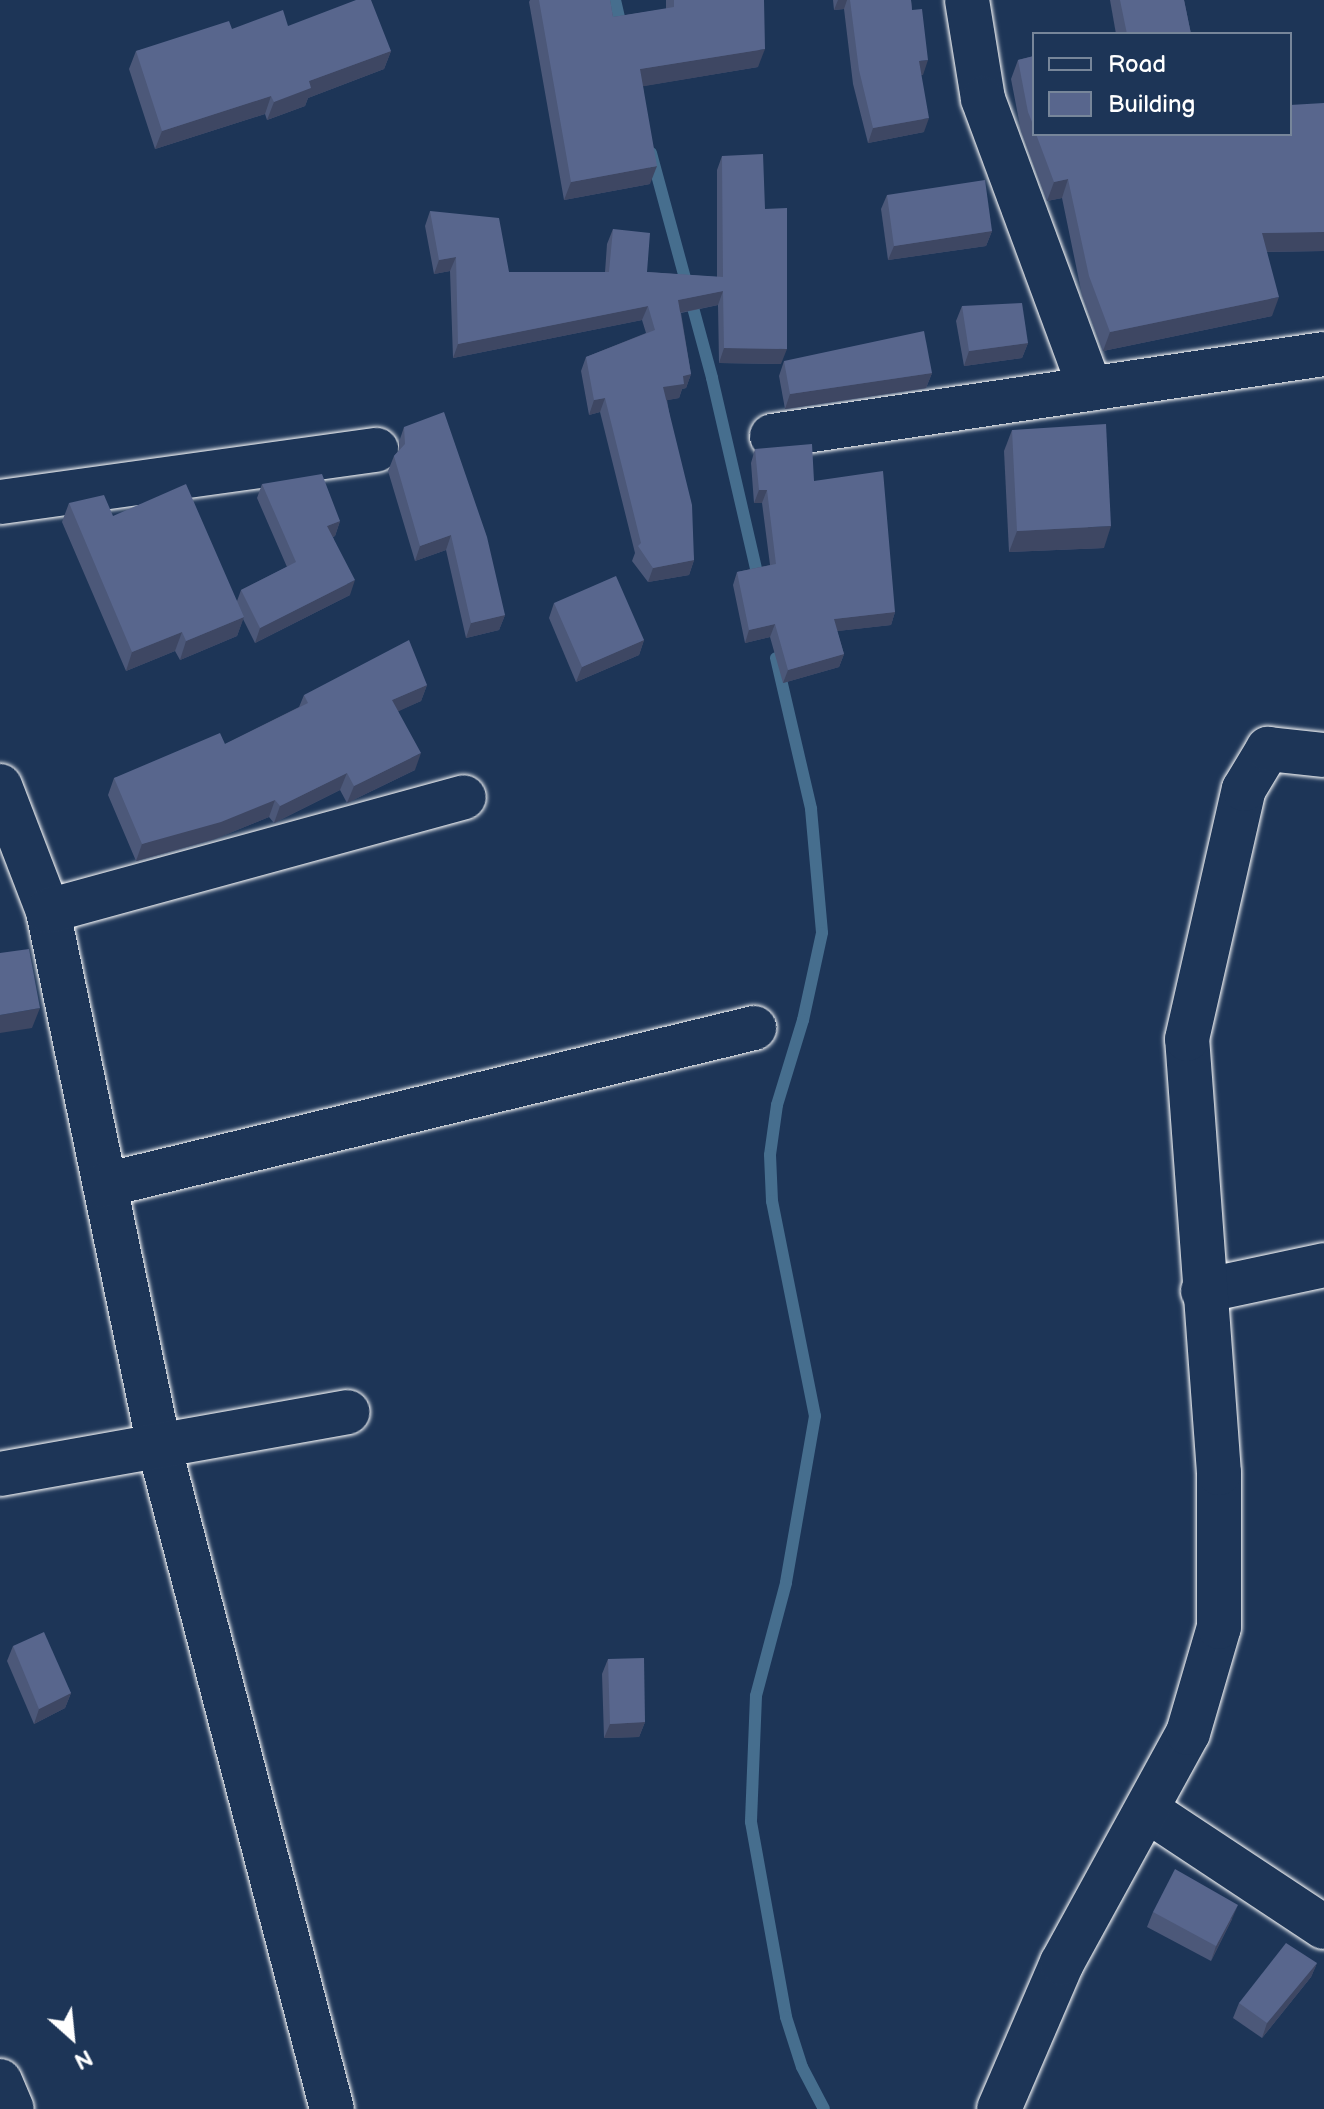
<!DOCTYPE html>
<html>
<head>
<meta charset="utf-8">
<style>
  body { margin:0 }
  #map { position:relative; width:1324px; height:2109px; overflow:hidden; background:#1d3557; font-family:"Balsamiq Sans",sans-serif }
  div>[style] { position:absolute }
  .stream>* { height:12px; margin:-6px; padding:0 6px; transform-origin:6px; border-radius:6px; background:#466e8e }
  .roads { filter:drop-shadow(0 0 2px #fff) drop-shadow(0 0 2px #fff) }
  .minor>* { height:44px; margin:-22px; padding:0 22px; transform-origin:22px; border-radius:22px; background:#1d3557 }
  .wall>* { inset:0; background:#4c5879 }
  .shaded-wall>* { inset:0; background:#3e4763 }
  .building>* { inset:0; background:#58668d }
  span { translate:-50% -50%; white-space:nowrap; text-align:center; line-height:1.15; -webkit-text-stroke:8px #1d3557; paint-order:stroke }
  .legend { position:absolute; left:1032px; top:32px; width:260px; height:104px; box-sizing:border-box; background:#1d3557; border:2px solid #77869a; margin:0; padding:10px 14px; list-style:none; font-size:24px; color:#fff }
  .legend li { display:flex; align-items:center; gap:16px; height:40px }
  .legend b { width:40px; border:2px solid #77869a }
  .north { position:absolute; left:32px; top:1997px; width:80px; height:80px; -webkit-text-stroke:6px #1d3557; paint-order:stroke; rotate:153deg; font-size:22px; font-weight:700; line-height:32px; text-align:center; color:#fff }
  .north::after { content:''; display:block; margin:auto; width:28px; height:36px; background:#fff; clip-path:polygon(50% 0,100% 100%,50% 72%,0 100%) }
</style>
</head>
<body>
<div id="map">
  <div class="stream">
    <i style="left:615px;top:0;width:31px;rotate:77deg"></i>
    <i style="left:651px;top:153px;width:233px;rotate:74.8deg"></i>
    <i style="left:712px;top:378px;width:208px;rotate:77deg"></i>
    <i style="left:776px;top:658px;width:155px;rotate:76.9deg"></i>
    <i style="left:811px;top:809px;width:124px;rotate:84.9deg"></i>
    <i style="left:822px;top:933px;width:89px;rotate:102.3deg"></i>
    <i style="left:803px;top:1020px;width:89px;rotate:107deg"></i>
    <i style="left:777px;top:1105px;width:50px;rotate:98deg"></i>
    <i style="left:770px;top:1155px;width:46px;rotate:87.5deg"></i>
    <i style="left:772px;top:1201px;width:219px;rotate:78.7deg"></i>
    <i style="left:815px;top:1416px;width:169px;rotate:99.9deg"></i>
    <i style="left:786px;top:1583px;width:117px;rotate:104.9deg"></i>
    <i style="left:756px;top:1696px;width:126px;rotate:92.3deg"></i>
    <i style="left:751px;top:1822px;width:198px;rotate:79.8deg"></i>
    <i style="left:786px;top:2017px;width:52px;rotate:72.3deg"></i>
    <i style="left:802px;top:2067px;width:47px;rotate:62.4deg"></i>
  </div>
  <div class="roads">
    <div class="minor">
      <i style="left:967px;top:0;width:100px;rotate:80.8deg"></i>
      <i style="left:983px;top:99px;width:309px;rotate:69.7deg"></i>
      <i style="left:772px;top:436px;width:558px;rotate:-8.45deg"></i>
      <i style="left:0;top:502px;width:380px;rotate:-7.9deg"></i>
      <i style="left:0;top:786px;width:134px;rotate:69deg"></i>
      <i style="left:48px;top:911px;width:546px;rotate:78.28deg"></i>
      <i style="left:159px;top:1446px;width:685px;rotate:75.38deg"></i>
      <i style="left:48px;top:911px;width:431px;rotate:-15.3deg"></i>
      <i style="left:105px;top:1185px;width:668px;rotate:-13.6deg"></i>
      <i style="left:1203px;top:1291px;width:124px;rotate:-12.1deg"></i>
      <i style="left:0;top:1474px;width:353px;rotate:-10.1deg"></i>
      <i style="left:1147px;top:1810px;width:212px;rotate:33.5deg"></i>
      <i style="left:0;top:2081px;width:30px;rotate:67deg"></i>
      <i style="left:999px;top:2109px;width:159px;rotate:-66.7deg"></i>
      <i style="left:1062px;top:1963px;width:262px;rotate:-61.3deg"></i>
      <i style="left:1188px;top:1733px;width:110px;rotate:-73.7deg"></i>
      <i style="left:1219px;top:1627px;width:154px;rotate:-90deg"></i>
      <i style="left:1219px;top:1473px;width:435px;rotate:-94.2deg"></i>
      <i style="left:1187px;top:1039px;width:256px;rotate:-77.2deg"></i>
      <i style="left:1244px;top:789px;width:47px;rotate:-59deg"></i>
      <i style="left:1268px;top:749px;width:56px;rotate:6.1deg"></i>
    </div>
  </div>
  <div class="wall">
    <i style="clip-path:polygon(530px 0,610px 0,613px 17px,666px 9px,666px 0,764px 0,758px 67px,643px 86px,650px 184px,564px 200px,529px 2px)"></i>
    <i style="clip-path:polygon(833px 0,911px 0,912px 10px,923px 75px,921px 75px,924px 132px,868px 143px,853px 84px,844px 9px,834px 10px)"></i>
    <i style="clip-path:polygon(1110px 0,1184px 0,1191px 34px,1116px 34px)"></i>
    <i style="clip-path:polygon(288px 26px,391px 51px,384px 69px,308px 98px,305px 106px,267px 120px,265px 114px,155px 149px,129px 69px,136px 51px,232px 29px)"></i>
    <i style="clip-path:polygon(1034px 56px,1034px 134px,1290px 134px,1324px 103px,1324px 251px,1267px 252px,1272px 316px,1103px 351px,1082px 295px,1062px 198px,1047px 201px,1021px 131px,1011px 79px,1018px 60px)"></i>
    <i style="clip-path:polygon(722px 156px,765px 209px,781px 364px,719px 363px,718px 305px,681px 313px,691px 374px,686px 388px,682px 389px,679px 398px,667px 400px,694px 560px,689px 575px,648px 582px,632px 561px,635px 553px,600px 412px,589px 415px,581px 371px,586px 357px,646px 333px,642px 320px,453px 358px,450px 271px,434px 274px,425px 226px,430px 211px,509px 272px,605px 272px,607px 244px,613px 229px,647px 272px,717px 277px,717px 170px)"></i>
    <i style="clip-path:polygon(887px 195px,992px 231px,986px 246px,888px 260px,881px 209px)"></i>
    <i style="clip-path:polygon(962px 306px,1028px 343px,1022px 358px,964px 366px,956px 321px)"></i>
    <i style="clip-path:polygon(784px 361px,932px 373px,926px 388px,785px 409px,779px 376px)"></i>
    <i style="clip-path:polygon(404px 427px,505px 615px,499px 630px,466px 638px,446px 550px,415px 561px,388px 471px,394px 456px,399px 450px,399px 442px)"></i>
    <i style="clip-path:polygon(1012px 430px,1104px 548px,1009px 552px,1004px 451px)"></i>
    <i style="clip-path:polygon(755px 449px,814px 481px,895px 612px,891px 625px,837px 631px,844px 654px,839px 667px,783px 683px,770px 637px,745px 643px,733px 585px,737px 572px,770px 565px,762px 503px,754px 503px,751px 463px)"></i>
    <i style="clip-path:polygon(262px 484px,340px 521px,335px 536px,333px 537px,350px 595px,255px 643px,243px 619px,237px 636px,180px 660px,175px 651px,126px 671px,62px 522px,69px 503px,113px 516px,237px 601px,241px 590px,287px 567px,257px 498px)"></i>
    <i style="clip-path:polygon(554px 603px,644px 640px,639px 655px,576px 682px,549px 618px)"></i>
    <i style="clip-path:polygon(427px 685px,421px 701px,398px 711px,415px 770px,347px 803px,340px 790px,274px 823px,269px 817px,215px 839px,136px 861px,108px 795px,114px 778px,225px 744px,299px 707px,304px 695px)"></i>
    <i style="clip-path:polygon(13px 1646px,71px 1693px,65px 1708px,34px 1724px,7px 1661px)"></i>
    <i style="clip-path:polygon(608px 1659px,645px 1722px,639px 1737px,604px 1738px,602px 1674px)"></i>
    <i style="clip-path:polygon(1153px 1912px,1232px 1919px,1211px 1961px,1147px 1927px)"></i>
    <i style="clip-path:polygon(1317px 1963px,1311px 1977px,1262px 2038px,1233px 2018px,1239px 2003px)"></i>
  </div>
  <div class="shaded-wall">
    <i style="clip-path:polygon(838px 0,847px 0,844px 9px,834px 10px)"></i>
    <i style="clip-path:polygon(765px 49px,758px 67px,633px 88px,640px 69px)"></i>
    <i style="clip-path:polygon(391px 51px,384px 69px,308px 98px,305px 106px,267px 120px,274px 102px,309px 81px)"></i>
    <i style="clip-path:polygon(928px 60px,923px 75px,914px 76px,919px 61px)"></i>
    <i style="clip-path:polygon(271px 96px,265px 114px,155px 149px,162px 131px)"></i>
    <i style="clip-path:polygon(929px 118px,924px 132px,868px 143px,873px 128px)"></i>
    <i style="clip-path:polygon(657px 166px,650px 184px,564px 200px,571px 182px)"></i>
    <i style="clip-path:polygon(1068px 179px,1062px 198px,1047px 201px,1054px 182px)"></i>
    <i style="clip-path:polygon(992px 231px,986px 246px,888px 260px,894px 246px)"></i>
    <i style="clip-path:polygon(1324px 232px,1324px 251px,1255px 252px,1262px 233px)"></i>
    <i style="clip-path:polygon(456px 257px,450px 271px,434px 274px,439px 260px)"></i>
    <i style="clip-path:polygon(723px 291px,718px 305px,673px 314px,678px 300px)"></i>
    <i style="clip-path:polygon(1279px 297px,1272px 316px,1103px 351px,1110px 332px)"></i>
    <i style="clip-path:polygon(648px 306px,642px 320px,453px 358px,458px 344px)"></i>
    <i style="clip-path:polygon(1028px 343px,1022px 358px,964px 366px,969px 351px)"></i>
    <i style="clip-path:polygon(724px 348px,787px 349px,781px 364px,719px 363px)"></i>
    <i style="clip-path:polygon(932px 373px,926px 388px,785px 409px,790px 394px)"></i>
    <i style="clip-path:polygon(691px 374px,686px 388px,682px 389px,679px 398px,658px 402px,663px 387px,683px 376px)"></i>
    <i style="clip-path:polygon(605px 398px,600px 412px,589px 415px,594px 400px)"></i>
    <i style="clip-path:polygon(759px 490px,767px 490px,762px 503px,754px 503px)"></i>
    <i style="clip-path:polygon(340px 521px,335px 536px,322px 541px,327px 526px)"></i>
    <i style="clip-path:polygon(1111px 526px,1104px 548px,1009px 552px,1017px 531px)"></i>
    <i style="clip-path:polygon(451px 535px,446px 550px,415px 561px,420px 546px)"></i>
    <i style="clip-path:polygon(694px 560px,689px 575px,648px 582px,653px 568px)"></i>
    <i style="clip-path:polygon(355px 580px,350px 595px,255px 643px,260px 628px)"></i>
    <i style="clip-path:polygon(895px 612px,891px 625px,829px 632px,834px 619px)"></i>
    <i style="clip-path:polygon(505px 615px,499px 630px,466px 638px,471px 623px)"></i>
    <i style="clip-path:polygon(244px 617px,237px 636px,180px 660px,186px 641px)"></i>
    <i style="clip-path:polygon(775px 624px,770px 637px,745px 643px,749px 630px)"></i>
    <i style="clip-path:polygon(182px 632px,175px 651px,126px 671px,132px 652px)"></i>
    <i style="clip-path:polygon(644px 640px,639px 655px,576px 682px,582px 667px)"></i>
    <i style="clip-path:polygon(844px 654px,839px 667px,783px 683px,788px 670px)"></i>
    <i style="clip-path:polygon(427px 685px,421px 701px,386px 717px,392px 700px)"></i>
    <i style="clip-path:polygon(421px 753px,415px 770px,347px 803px,354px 786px)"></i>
    <i style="clip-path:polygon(347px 773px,340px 790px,274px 823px,280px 806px)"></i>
    <i style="clip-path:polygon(275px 800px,269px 817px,215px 839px,136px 861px,142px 844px)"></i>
    <i style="clip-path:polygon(40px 1008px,32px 1028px,0 1033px,0 1015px)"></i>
    <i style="clip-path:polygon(71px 1693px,65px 1708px,34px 1724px,39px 1709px)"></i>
    <i style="clip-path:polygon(645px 1722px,639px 1737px,604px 1738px,610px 1724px)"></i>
    <i style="clip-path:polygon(1238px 1905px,1232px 1919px,1211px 1961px,1216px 1946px)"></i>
    <i style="clip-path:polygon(1317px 1963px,1311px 1977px,1262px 2038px,1267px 2023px)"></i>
  </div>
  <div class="building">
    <i style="clip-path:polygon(356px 0,371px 0,391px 51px,309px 81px,311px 88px,274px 102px,271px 96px,162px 131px,136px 51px,229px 21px,232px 29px,283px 10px,288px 26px)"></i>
    <i style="clip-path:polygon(539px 0,610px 0,613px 17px,674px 7px,674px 0,764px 0,765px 49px,640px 69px,657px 166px,571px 182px)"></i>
    <i style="clip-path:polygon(850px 0,911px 0,912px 10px,922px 9px,928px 60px,919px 61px,929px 118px,873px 128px,859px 70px)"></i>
    <i style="clip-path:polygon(1120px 0,1184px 0,1191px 34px,1127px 34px)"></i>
    <i style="clip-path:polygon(1034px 56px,1034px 127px,1028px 112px,1018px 60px)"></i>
    <i style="clip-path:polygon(1324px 103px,1324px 232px,1262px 233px,1279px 297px,1110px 332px,1089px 276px,1068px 179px,1054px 182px,1036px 134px,1290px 134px,1290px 105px)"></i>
    <i style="clip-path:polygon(763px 154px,765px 209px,787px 208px,787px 349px,724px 348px,723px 291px,678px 300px,691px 374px,683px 376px,684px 384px,663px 387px,692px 505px,694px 560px,653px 568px,638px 546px,641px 543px,605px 398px,594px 400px,586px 357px,655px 330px,648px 306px,458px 344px,456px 257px,439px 260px,430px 211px,499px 218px,509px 272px,609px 272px,613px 229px,650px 233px,647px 272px,723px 277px,722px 156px)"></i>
    <i style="clip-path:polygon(985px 180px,992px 231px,894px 246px,887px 195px)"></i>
    <i style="clip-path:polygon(1022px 303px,1028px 343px,969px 351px,962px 306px)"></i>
    <i style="clip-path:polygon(924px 331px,932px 373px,790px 394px,784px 361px)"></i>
    <i style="clip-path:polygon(444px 412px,487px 537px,505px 615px,471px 623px,451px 535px,420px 546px,394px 456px,405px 444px,404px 427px)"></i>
    <i style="clip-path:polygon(1106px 424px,1111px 526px,1017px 531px,1012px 430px)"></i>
    <i style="clip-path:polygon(812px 444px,814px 481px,883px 471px,895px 612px,834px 619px,844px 654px,788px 670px,775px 624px,749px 630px,737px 572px,776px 564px,767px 490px,759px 490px,755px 449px)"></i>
    <i style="clip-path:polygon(322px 474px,340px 521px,327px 526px,355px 580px,260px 628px,241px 590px,296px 562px,262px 484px)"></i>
    <i style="clip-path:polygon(186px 484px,244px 617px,186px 641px,182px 632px,132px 652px,69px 503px,104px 495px,113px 516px)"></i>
    <i style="clip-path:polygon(616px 576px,644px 640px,582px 667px,554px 603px)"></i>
    <i style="clip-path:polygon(409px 640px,427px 685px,392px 700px,421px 753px,354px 786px,347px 773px,280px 806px,275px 800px,221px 822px,142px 844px,114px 778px,220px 733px,225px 744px,308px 703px,304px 695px)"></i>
    <i style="clip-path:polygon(29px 949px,40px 1008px,0 1015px,0 953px)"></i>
    <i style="clip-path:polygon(44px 1632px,71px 1693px,39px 1709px,13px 1646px)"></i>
    <i style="clip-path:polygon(644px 1658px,645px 1722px,610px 1724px,608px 1659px)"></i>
    <i style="clip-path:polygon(1175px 1869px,1238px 1905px,1216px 1946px,1153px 1912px)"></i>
    <i style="clip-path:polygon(1286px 1943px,1317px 1963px,1267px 2023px,1239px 2003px)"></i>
  </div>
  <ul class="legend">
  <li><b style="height:10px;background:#1d3557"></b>Road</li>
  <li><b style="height:22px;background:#58668d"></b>Building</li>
  </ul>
  <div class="north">N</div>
</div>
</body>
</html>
